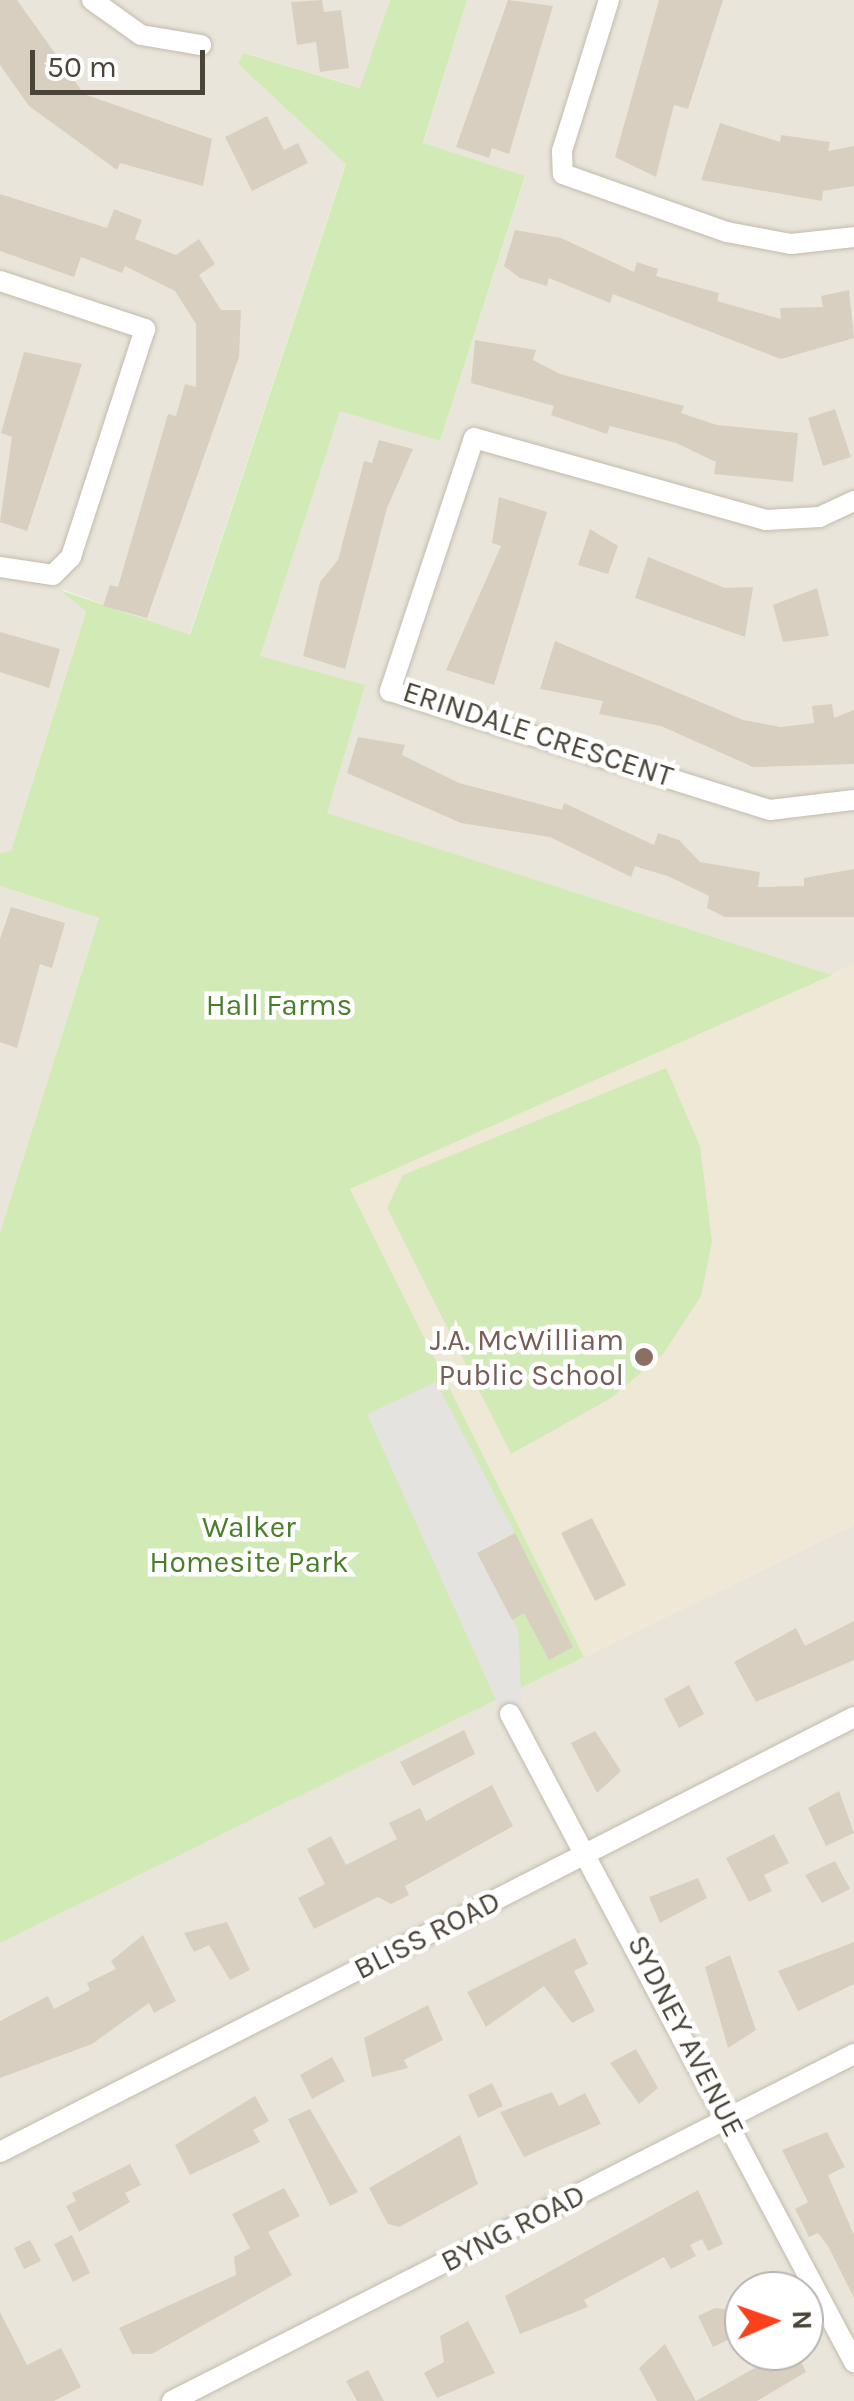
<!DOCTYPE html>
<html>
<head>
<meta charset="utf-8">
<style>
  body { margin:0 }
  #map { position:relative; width:854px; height:2401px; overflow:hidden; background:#f6f3ec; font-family:Karla,sans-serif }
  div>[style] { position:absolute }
  .residential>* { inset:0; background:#eae5da }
  .education>* { inset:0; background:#efe8d6 }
  .green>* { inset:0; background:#d2eab5 }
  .parking>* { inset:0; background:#e5e3e0 }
  .building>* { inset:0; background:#d8cfc1 }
  .roads { filter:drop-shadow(0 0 2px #c2bbae) drop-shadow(0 0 2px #c2bbae) }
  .street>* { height:20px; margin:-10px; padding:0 10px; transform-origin:10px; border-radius:10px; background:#fff }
  .dots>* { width:28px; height:28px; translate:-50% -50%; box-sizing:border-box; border:5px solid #fff; border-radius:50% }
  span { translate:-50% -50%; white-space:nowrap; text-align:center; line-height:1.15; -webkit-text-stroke:9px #fff; paint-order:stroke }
  .street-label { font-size:30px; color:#4b4439 }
  .park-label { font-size:30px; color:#4a7f2a }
  .education-label { font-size:30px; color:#785e54 }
  .right { translate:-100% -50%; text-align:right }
  .north { position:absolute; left:724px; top:2271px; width:100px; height:100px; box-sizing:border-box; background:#fff; border:2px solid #b7b4b0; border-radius:50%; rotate:88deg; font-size:28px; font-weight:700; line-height:40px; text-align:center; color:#4b4439 }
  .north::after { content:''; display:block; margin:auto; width:35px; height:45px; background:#fc3f1d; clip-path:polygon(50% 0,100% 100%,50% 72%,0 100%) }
  .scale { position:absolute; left:30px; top:50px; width:175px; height:45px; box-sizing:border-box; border:5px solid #4b4439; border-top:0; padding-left:12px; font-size:30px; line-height:35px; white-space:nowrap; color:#4b4439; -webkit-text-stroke:8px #fff; paint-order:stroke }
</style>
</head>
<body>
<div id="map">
  <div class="residential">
    <i style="clip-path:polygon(0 0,390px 0,361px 88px,245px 53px,238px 64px,346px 163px,189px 636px,61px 589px,86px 610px,11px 851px,0 853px)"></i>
    <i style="clip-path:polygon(467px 0,854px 0,854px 964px,832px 975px,326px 813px,259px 657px,340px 410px,440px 441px,525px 177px,423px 144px)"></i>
    <i style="clip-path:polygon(0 886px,99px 918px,0 1232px)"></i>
    <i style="clip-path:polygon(evenodd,854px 1525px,854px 2401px,0 2401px,0 1943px,854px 1525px,744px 2291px,804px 2291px,804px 2351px,744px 2351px,744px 2291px)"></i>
  </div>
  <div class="education">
    <i style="clip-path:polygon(854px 964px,854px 1525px,584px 1657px,350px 1189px)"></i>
  </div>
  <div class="green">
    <i style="clip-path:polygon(390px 0,467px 0,423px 143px,525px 176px,440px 441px,340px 411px,260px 656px,365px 685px,327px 813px,832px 975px,350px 1189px,584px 1657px,0 1943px,0 1232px,99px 918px,0 886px,0 853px,11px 851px,86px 611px,60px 590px,190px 635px,346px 164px,238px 64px,244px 53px,360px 88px)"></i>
    <i style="clip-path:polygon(666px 1068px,700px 1146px,712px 1241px,701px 1296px,663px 1354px,611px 1398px,511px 1454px,387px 1208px,403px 1175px)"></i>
  </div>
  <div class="parking">
    <i style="clip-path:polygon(436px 1382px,515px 1533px,478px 1553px,518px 1630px,522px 1711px,504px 1718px,367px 1414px)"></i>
  </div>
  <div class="building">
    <i style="clip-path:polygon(0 0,17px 0,84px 94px,212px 139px,203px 186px,120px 163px,117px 170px,29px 106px,0 65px)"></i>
    <i style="clip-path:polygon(322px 0,324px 12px,341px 10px,349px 68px,320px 72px,316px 42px,297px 45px,291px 2px)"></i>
    <i style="clip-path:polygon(508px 0,553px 6px,509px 154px,492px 148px,489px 158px,456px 147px)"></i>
    <i style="clip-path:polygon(659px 0,723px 0,688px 109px,674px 105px,656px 177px,615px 157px)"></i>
    <i style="clip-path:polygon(267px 116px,284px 150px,298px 143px,308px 163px,252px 191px,225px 137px)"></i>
    <i style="clip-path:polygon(720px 123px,780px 142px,781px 135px,830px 142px,828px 151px,854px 146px,854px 186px,823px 191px,822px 201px,701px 180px)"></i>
    <i style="clip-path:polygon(0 194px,107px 228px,114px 209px,142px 220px,135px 239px,176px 255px,199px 239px,215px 264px,199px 275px,221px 310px,241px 310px,239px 357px,147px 618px,103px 606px,110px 585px,118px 587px,168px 414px,176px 416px,185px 384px,196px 387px,196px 324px,175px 291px,125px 266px,122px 273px,81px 257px,74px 277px,0 251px)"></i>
    <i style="clip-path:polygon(515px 230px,561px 238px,634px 272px,637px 262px,658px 269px,656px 276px,719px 293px,717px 301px,781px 319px,780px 308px,823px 307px,821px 296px,849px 290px,854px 338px,781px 359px,613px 294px,610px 303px,549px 278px,547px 286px,520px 278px,504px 266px)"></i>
    <i style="clip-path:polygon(475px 340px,536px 350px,533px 360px,560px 374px,684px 406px,681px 413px,717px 425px,798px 433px,793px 482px,714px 474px,716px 462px,676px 443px,610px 426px,607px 434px,551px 415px,554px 406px,471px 383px)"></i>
    <i style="clip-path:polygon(24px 352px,82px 364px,27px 531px,0 522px,12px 437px,1px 433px)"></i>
    <i style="clip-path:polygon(835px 409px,851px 457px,823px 466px,808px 418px)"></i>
    <i style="clip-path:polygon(379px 440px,413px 449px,387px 508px,345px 669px,303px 656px,320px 582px,338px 560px,364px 461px,372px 463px)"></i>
    <i style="clip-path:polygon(499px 497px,547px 512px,494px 685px,446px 670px,501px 546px,492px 543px)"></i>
    <i style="clip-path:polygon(590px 529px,618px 546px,608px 574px,578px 565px)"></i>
    <i style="clip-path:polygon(648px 557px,725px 588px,753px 587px,745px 637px,635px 598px)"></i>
    <i style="clip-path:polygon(817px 588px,829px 636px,783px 642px,773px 605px)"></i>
    <i style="clip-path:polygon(0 632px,60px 649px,49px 688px,0 672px)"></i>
    <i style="clip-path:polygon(555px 641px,743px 720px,781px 727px,814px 723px,812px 706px,832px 704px,834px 718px,854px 710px,854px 764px,753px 767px,661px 726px,599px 714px,603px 701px,540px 689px)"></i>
    <i style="clip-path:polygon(358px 737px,405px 745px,402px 755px,459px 783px,562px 810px,564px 803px,654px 845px,658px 833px,679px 840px,700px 862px,760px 872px,758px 887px,804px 886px,804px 878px,854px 869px,854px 917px,725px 917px,707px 908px,709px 896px,670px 877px,635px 866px,631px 877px,550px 837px,461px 823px,347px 773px)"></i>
    <i style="clip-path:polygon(11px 907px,65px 923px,52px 968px,40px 964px,17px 1048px,0 1042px,0 939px)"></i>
    <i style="clip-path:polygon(592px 1518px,626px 1585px,595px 1601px,561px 1533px)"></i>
    <i style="clip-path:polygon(515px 1533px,573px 1647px,549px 1660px,524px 1613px,512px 1620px,477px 1553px)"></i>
    <i style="clip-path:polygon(854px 1621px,854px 1660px,756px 1702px,734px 1662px,796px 1628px,805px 1646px)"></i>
    <i style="clip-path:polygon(689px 1685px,704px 1714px,679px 1728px,664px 1699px)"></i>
    <i style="clip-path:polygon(464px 1730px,475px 1754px,413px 1786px,400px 1762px)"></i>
    <i style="clip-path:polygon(595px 1731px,621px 1771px,597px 1793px,571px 1743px)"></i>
    <i style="clip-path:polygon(492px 1785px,513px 1826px,405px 1886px,409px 1895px,391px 1904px,378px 1897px,314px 1929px,298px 1898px,325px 1884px,307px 1849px,331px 1836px,346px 1865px,397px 1839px,389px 1823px,420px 1808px,426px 1821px)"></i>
    <i style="clip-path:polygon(839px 1791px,854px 1833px,826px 1846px,808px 1808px)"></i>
    <i style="clip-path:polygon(774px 1834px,789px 1863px,764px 1875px,772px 1891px,749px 1902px,726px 1858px)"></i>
    <i style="clip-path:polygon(835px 1861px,850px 1889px,822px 1903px,805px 1875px)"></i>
    <i style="clip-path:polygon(698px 1878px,707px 1898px,660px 1923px,649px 1897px)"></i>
    <i style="clip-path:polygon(227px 1922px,250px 1970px,230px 1980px,209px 1945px,194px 1952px,184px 1933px)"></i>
    <i style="clip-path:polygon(143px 1935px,176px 2001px,154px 2013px,149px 2003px,92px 2044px,0 2078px,0 2021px,48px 1996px,54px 2009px,90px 1990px,87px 1983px,116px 1969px,111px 1961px)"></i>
    <i style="clip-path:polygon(575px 1938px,588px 1964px,574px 1971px,595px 2011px,572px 2023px,544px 1986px,486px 2027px,467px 1992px)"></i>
    <i style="clip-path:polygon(854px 1942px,854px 1984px,798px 2011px,778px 1971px)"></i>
    <i style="clip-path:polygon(730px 1955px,756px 2030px,728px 2048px,705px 1967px)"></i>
    <i style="clip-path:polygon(428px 2005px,443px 2040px,404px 2060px,408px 2068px,372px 2077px,364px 2038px)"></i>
    <i style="clip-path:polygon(636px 2049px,658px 2088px,639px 2104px,610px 2063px)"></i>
    <i style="clip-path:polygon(332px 2057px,345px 2081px,312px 2099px,300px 2075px)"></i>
    <i style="clip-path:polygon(492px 2083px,503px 2106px,478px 2118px,468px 2095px)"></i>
    <i style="clip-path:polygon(552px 2092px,559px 2106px,585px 2093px,601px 2124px,524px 2157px,500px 2112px)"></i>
    <i style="clip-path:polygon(255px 2096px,269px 2121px,253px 2130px,260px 2142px,190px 2175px,175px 2145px)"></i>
    <i style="clip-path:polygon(310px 2109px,358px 2192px,330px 2206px,288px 2119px)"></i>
    <i style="clip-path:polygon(827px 2132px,845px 2167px,828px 2175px,854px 2235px,854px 2298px,828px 2246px,818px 2233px,809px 2237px,795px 2209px,808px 2202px,782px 2150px)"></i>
    <i style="clip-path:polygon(460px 2135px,478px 2184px,399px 2227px,388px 2224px,369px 2188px)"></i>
    <i style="clip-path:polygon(130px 2164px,141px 2185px,125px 2193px,130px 2202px,79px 2232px,66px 2206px,76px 2201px,72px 2193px)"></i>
    <i style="clip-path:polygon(284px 2188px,300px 2216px,268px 2232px,292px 2275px,152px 2354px,132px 2354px,119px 2328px,236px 2275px,234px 2257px,250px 2248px,232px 2214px)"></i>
    <i style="clip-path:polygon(698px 2190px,723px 2244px,708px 2251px,702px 2239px,690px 2245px,696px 2256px,671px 2269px,664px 2257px,584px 2300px,588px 2307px,520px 2334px,505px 2296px)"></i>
    <i style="clip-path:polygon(72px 2235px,90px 2273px,73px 2282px,54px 2244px)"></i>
    <i style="clip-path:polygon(30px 2240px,41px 2261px,24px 2269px,14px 2248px)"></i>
    <i style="clip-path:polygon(715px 2308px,726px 2309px,738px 2335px,713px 2347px,698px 2316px)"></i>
    <i style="clip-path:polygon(0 2312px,27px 2365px,61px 2348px,81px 2387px,54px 2401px,0 2401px)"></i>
    <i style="clip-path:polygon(468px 2321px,495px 2373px,437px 2398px,424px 2373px,444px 2362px,440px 2336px)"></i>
    <i style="clip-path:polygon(665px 2344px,696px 2401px,785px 2351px,796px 2351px,806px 2372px,757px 2401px,657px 2401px,639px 2368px)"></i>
    <i style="clip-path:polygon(368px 2370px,384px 2401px,357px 2401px,346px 2381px)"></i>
  </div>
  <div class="roads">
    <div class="street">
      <i style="left:92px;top:0;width:60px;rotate:35.5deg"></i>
      <i style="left:141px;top:35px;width:61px;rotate:9.5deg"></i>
      <i style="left:609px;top:0;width:158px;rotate:107.3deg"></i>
      <i style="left:562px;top:151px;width:23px;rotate:88deg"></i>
      <i style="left:563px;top:174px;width:174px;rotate:19.5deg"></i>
      <i style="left:727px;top:232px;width:65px;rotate:10.6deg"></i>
      <i style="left:791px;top:244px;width:63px;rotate:-6.3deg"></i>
      <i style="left:0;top:281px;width:153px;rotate:18.3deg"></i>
      <i style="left:145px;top:329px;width:240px;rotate:108deg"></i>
      <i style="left:71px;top:557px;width:25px;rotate:135deg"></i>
      <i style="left:53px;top:575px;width:54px;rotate:-171.4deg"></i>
      <i style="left:854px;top:501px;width:38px;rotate:155deg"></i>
      <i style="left:820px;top:517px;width:54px;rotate:176.8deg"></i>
      <i style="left:766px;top:520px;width:303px;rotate:-164.3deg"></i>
      <i style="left:474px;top:438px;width:267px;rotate:108.4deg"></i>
      <i style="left:390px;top:691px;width:398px;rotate:17.4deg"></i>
      <i style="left:770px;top:810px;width:85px;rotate:-6.8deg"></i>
      <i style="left:510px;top:1714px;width:734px;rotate:62.04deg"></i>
      <i style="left:0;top:2152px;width:958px;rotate:-26.99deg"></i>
      <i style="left:172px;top:2401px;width:765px;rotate:-26.97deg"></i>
    </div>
  </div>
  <div class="dots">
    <i style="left:644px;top:1357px;background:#8d6e63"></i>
  </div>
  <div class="street-label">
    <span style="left:538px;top:734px;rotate:18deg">ERINDALE CRESCENT</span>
    <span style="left:427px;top:1935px;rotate:-27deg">BLISS ROAD</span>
    <span style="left:686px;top:2036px;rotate:63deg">SYDNEY AVENUE</span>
    <span style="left:513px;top:2228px;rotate:-27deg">BYNG ROAD</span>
  </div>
  <div class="park-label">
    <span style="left:279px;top:1005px">Hall Farms</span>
    <span style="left:249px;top:1544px">Walker<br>Homesite Park</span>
  </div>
  <div class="education-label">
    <span class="right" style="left:624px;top:1357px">J.A. McWilliam<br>Public School</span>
  </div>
  <div class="north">N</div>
  <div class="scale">50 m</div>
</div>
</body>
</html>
